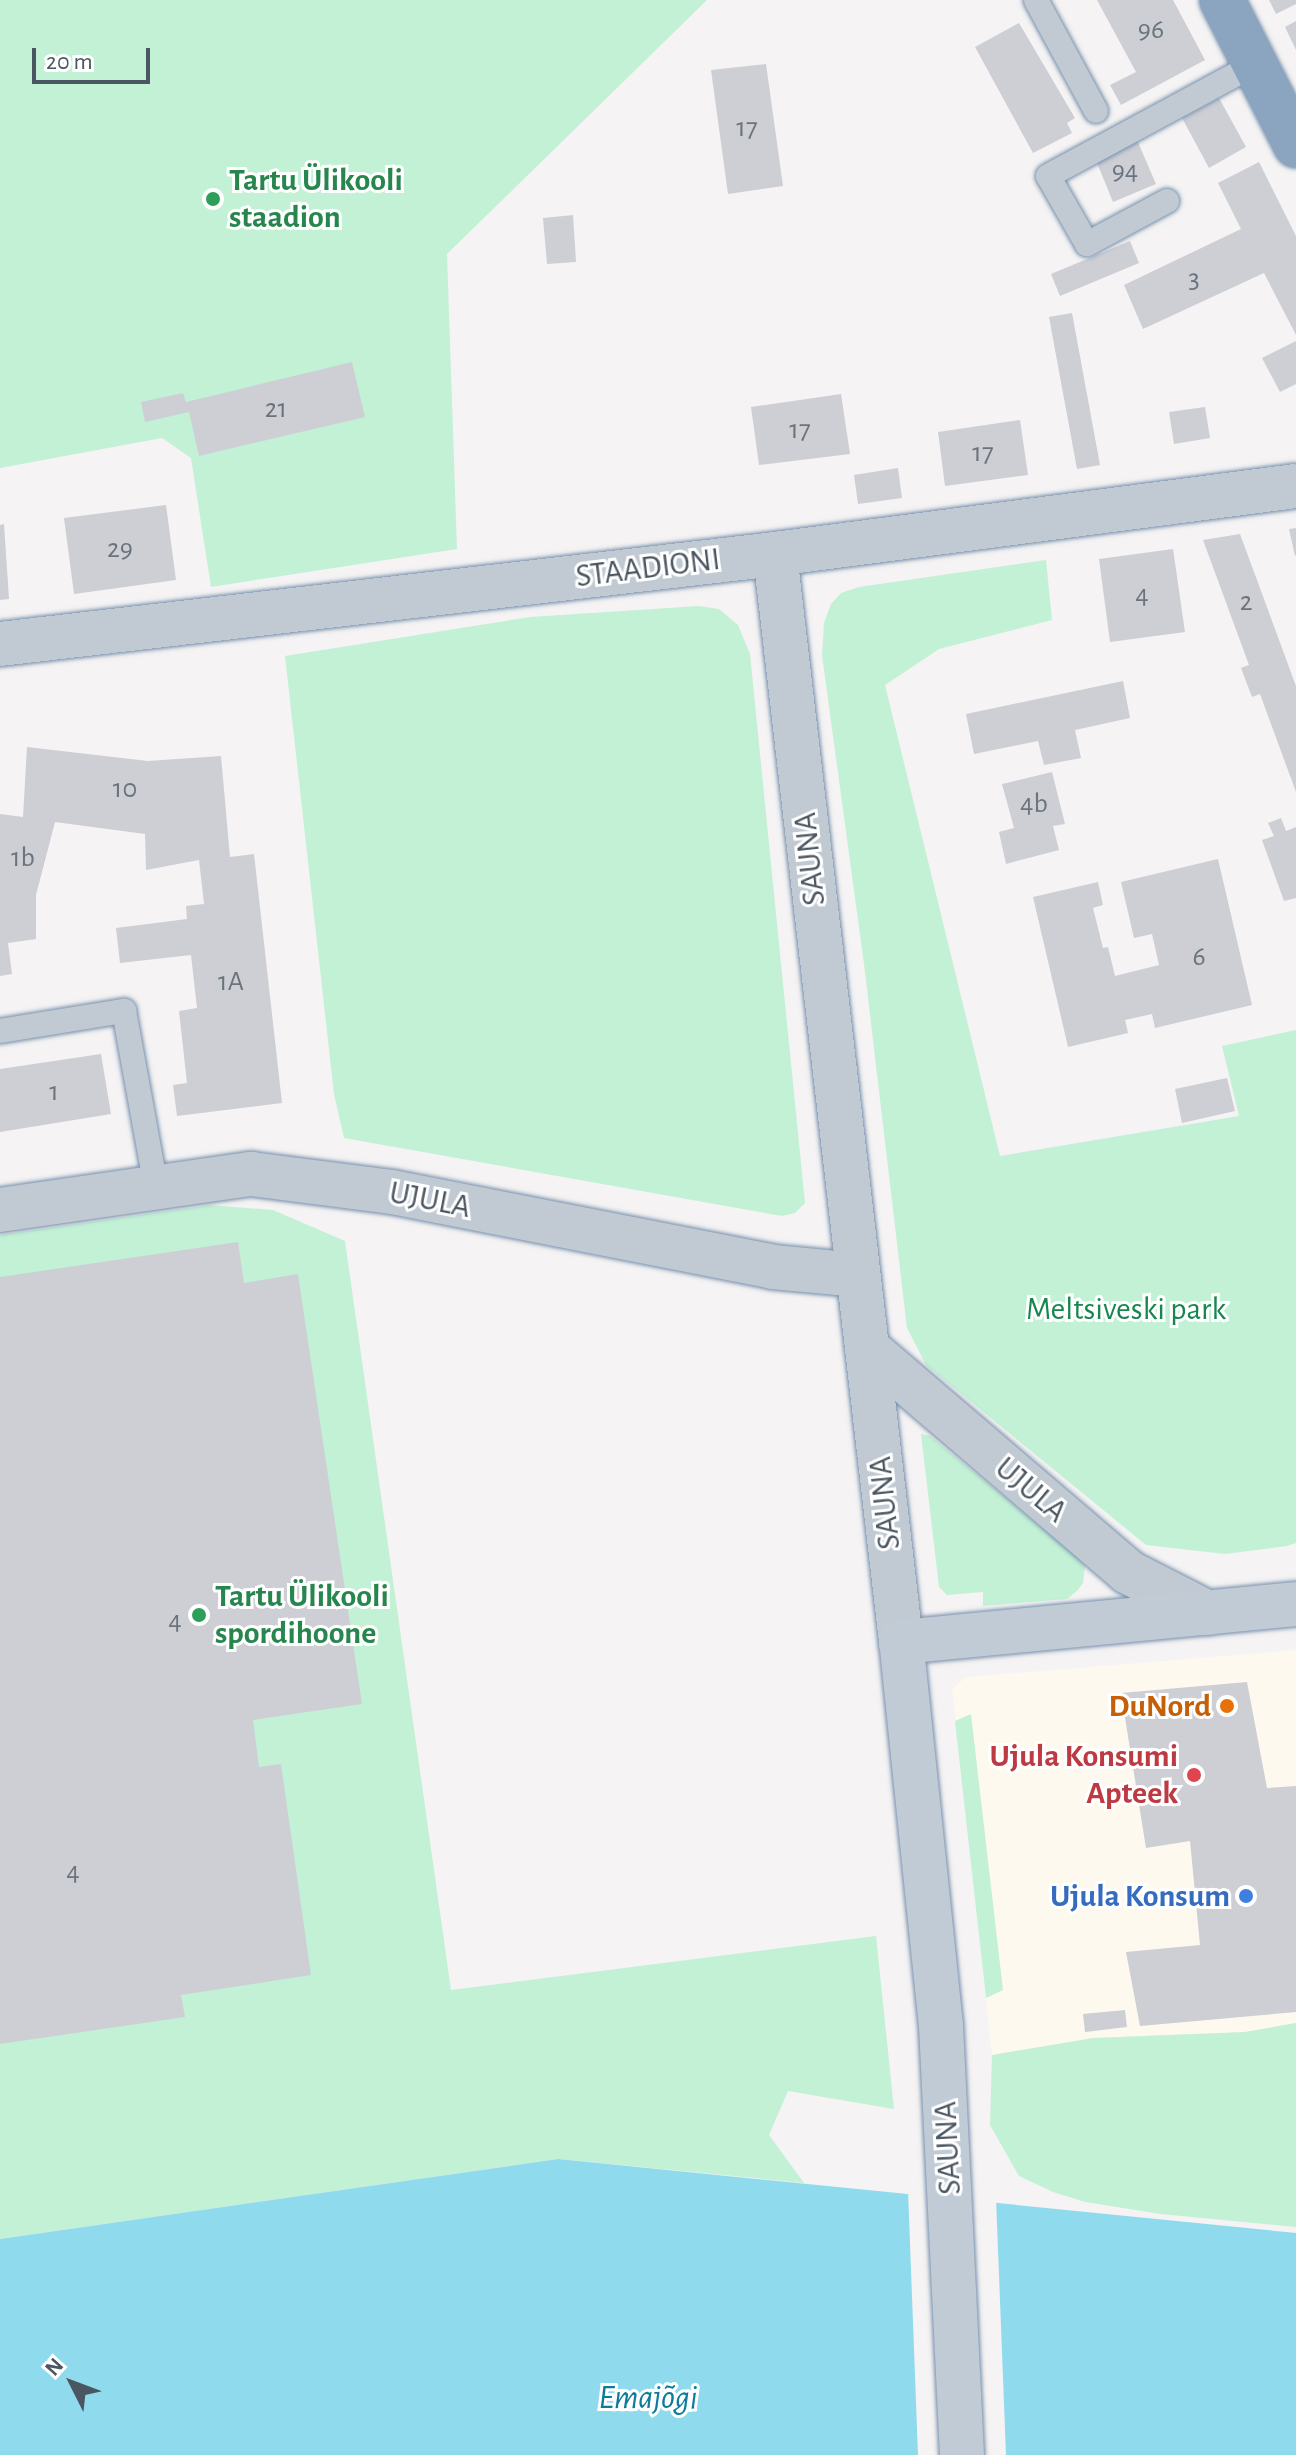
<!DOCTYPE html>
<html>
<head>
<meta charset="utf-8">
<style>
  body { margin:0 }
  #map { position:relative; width:1296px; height:2455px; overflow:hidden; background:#f5f3f3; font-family:"Alegreya Sans",sans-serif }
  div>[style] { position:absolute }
  .commercial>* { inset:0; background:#fdf9ef }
  .green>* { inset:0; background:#c3f1d5 }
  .water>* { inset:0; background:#90daee }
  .pier>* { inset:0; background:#f5f3f3 }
  .building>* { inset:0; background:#cdcfd5 }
  .roads { filter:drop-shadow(0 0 2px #7690ad) drop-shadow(0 0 2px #7690ad) }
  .lane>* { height:24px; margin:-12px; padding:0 12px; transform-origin:12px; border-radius:12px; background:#c1cad2 }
  .street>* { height:44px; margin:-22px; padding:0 22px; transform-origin:22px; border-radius:22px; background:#c1cad2 }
  .secondary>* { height:44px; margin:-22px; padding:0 22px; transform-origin:22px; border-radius:22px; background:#c1cbd6 }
  .highway>* { height:44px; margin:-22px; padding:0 22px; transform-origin:22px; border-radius:22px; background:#8ba5c1 }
  .dots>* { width:22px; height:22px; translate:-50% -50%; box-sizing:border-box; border:4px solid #fff; border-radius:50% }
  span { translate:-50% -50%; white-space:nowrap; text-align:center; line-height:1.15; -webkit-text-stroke:6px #fff; paint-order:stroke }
  .number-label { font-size:28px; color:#6b747e }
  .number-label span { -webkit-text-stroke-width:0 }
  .leisure-label { font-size:32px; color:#27864d; font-weight:700 }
  .left { translate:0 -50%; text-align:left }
  .street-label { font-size:32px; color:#4a5661 }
  .park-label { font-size:32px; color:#17864f }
  .food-label { font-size:32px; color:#c56008; font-weight:700 }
  .right { translate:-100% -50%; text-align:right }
  .health-label { font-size:32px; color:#be3a42; font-weight:700 }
  .shop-label { font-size:32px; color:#366cbe; font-weight:700 }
  .water-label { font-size:34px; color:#0c7c9b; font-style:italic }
  .north { position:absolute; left:32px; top:2343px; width:80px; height:80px; -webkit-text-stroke:6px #fff; paint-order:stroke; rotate:312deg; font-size:22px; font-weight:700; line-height:32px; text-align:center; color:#4a5661 }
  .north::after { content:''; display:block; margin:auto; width:28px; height:36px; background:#4a5661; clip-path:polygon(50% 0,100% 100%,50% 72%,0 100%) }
  .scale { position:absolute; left:32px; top:48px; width:118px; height:36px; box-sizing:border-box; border:4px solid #4a5661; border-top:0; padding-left:10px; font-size:24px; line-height:28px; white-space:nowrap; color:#4a5661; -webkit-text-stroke:6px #fff; paint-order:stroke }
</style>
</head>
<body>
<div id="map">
  <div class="commercial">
    <i style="clip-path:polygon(1296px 1650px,1296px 2023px,1245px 2032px,1093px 2038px,992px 2055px,952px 1689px,966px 1677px)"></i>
  </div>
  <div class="green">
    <i style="clip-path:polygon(0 0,707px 0,447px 254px,457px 549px,211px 587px,191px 458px,162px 438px,0 468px)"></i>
    <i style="clip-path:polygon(1046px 560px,1052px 620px,939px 649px,885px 685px,1000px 1156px,1239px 1116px,1222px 1046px,1296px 1030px,1296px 1543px,1287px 1546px,1225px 1554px,1146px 1545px,926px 1365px,907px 1328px,864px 964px,822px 655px,824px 623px,831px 604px,841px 593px,859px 587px)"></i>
    <i style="clip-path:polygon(699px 606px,719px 609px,738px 625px,750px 654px,805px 1203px,795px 1213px,782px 1216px,344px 1138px,334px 1094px,285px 656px,530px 617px)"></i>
    <i style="clip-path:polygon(210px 1205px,273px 1210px,345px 1241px,451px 1990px,876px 1936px,894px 2109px,788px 2091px,769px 2135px,804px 2183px,558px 2159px,0 2239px,0 1235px)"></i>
    <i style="clip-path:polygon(921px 1434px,930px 1436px,1076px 1556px,1085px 1566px,1083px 1583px,1077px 1591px,1067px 1599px,983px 1606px,983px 1592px,947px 1595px,939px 1587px)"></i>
    <i style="clip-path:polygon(971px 1714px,1003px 1990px,986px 1998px,955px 1721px)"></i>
    <i style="clip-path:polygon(1296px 2023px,1296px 2227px,1161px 2214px,1085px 2202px,1053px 2192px,1019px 2176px,990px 2125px,992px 2055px,1093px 2038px,1245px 2032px)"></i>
  </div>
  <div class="water">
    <i style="clip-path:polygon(558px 2159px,1296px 2233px,1296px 2455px,0 2455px,0 2239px)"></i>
  </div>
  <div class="pier">
    <i style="clip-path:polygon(908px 2190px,996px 2198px,1006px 2455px,918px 2455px)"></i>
  </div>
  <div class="building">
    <i style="clip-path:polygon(1097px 0,1173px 0,1205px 60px,1121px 105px,1110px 85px,1136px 72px)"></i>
    <i style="clip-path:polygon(1269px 0,1296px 0,1296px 4px,1276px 14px)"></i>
    <i style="clip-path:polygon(1296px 21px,1296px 50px,1285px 27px)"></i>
    <i style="clip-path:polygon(1019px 23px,1075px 118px,1067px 123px,1072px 133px,1033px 153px,975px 47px)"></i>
    <i style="clip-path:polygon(766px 64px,783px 186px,728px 194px,711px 70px)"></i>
    <i style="clip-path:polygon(1219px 98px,1246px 147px,1209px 168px,1182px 118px)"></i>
    <i style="clip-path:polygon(1137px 140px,1156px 184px,1113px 202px,1095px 158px)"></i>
    <i style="clip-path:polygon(1259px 162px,1296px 236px,1296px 335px,1264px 273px,1143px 329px,1124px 285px,1241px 229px,1218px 183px)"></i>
    <i style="clip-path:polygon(573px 215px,576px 262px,547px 264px,543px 218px)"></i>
    <i style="clip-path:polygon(1130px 241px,1139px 263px,1060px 296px,1051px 274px)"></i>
    <i style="clip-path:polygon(1072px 313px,1100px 465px,1077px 469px,1049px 317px)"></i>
    <i style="clip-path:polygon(1296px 341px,1296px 384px,1280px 392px,1262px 358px)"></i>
    <i style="clip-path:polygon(352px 362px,365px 417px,199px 456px,189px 412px,145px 422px,141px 402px,183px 393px,186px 402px)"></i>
    <i style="clip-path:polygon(841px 394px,850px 454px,759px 465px,751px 407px)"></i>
    <i style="clip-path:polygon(1205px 407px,1210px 438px,1174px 444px,1169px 412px)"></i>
    <i style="clip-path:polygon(1020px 420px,1028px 475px,945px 486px,938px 432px)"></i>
    <i style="clip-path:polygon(898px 468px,902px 498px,858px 504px,854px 475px)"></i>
    <i style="clip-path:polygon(166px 505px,176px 580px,74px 594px,64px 518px)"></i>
    <i style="clip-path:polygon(4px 524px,9px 599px,0 600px,0 525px)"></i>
    <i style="clip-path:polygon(1296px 528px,1296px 555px,1295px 556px,1289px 529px)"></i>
    <i style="clip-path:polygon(1240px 534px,1296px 686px,1296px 792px,1260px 694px,1252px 697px,1241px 668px,1249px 665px,1203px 540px)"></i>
    <i style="clip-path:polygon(1173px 549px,1185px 632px,1110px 642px,1099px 559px)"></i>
    <i style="clip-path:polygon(1123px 681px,1130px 718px,1075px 730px,1081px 758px,1044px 765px,1038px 741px,974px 754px,966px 714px)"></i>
    <i style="clip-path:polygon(27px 747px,148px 761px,221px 756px,230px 857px,254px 854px,282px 1103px,177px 1116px,173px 1085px,187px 1083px,179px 1011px,197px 1008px,191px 955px,120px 963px,116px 928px,187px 919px,186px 906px,204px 904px,199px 860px,146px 870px,145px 834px,55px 822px,36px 895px,36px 939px,8px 943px,12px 974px,0 976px,0 814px,23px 817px)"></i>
    <i style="clip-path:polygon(1052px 772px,1065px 824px,1053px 826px,1059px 850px,1006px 864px,999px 832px,1014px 828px,1002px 784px)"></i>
    <i style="clip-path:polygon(1281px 818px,1286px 831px,1296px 827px,1296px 898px,1284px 901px,1262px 840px,1274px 836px,1268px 823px)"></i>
    <i style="clip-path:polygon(1218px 859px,1252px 1005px,1155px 1028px,1152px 1014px,1125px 1020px,1128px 1033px,1068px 1047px,1033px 897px,1098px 882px,1103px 905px,1093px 908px,1103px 948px,1108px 947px,1115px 976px,1159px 965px,1152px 934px,1134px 938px,1121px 882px)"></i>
    <i style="clip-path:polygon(101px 1054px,111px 1114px,0 1132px,0 1069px)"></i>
    <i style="clip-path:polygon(1227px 1078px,1235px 1111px,1182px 1123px,1175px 1089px)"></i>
    <i style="clip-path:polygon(238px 1242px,244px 1283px,298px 1274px,362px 1704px,253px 1720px,259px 1767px,281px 1764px,311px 1975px,181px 1995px,185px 2017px,0 2044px,0 1277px)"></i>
    <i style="clip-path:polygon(1247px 1682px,1267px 1788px,1296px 1786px,1296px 2012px,1140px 2026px,1126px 1952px,1200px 1945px,1190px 1841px,1146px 1848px,1121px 1693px)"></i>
    <i style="clip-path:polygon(1125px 2010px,1127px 2027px,1085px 2032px,1083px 2014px)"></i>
  </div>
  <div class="roads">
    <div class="lane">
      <i style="left:1036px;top:0;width:126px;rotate:61.6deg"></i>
      <i style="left:1167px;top:201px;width:91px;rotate:151.7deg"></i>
      <i style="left:1087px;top:244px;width:78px;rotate:-119.8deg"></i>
      <i style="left:1048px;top:176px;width:235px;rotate:-28.4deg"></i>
      <i style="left:0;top:1031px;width:126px;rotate:-9.2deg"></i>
      <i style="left:124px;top:1011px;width:179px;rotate:79.7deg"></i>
    </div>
    <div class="street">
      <i style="left:775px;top:554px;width:1095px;rotate:83.39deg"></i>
      <i style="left:0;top:644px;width:780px;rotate:-6.62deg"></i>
      <i style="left:775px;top:554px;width:525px;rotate:-7.44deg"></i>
      <i style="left:0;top:1210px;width:254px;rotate:-8.2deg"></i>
      <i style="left:251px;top:1174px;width:142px;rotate:7.3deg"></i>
      <i style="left:392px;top:1192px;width:388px;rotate:11.1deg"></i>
      <i style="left:773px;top:1267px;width:84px;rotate:5.4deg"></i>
      <i style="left:867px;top:1348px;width:344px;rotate:40.6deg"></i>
      <i style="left:1128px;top:1572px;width:90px;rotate:27.1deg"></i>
    </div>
    <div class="secondary">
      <i style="left:962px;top:2455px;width:430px;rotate:-92.8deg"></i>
      <i style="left:941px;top:2026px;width:386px;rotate:-95.9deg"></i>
      <i style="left:901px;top:1642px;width:397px;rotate:-5.5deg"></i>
    </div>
    <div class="highway">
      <i style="left:1222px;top:0;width:163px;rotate:63deg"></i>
    </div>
  </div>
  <div class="dots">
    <i style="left:213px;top:199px;background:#2e9e5b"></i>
    <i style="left:199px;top:1615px;background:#2e9e5b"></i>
    <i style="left:1227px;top:1706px;background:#e8710a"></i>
    <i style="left:1194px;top:1775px;background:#e0444e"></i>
    <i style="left:1246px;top:1896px;background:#3f7fe0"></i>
  </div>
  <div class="number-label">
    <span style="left:1151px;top:30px">96</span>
    <span style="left:747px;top:128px">17</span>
    <span style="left:1125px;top:171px">94</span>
    <span style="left:1194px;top:279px">3</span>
    <span style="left:276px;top:409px">21</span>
    <span style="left:800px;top:430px">17</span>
    <span style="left:983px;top:453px">17</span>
    <span style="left:120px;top:549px">29</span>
    <span style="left:1142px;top:595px">4</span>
    <span style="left:1246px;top:602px">2</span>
    <span style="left:125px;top:789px">10</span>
    <span style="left:1034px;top:804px">4b</span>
    <span style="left:23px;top:858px">1b</span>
    <span style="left:1199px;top:957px">6</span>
    <span style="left:231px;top:982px">1A</span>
    <span style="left:54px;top:1092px">1</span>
    <span style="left:175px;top:1621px">4</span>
    <span style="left:73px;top:1872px">4</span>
  </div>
  <div class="leisure-label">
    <span class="left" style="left:229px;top:199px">Tartu Ülikooli<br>staadion</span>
    <span class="left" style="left:215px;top:1615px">Tartu Ülikooli<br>spordihoone</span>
  </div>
  <div class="street-label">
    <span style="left:648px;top:568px;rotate:-7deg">STAADIONI</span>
    <span style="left:810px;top:859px;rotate:-96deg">SAUNA</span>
    <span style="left:430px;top:1200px;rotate:11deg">UJULA</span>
    <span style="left:1031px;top:1490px;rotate:40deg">UJULA</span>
    <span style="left:885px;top:1503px;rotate:-96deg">SAUNA</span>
    <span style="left:948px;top:2148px;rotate:-93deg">SAUNA</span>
  </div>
  <div class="park-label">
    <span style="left:1126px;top:1309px">Meltsiveski park</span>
  </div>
  <div class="food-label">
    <span class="right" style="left:1211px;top:1706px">DuNord</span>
  </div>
  <div class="health-label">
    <span class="right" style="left:1178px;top:1775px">Ujula Konsumi<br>Apteek</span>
  </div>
  <div class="shop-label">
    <span class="right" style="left:1230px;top:1896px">Ujula Konsum</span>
  </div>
  <div class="water-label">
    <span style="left:648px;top:2399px">Emajõgi</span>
  </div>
  <div class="north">N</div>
  <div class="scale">20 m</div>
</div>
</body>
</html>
